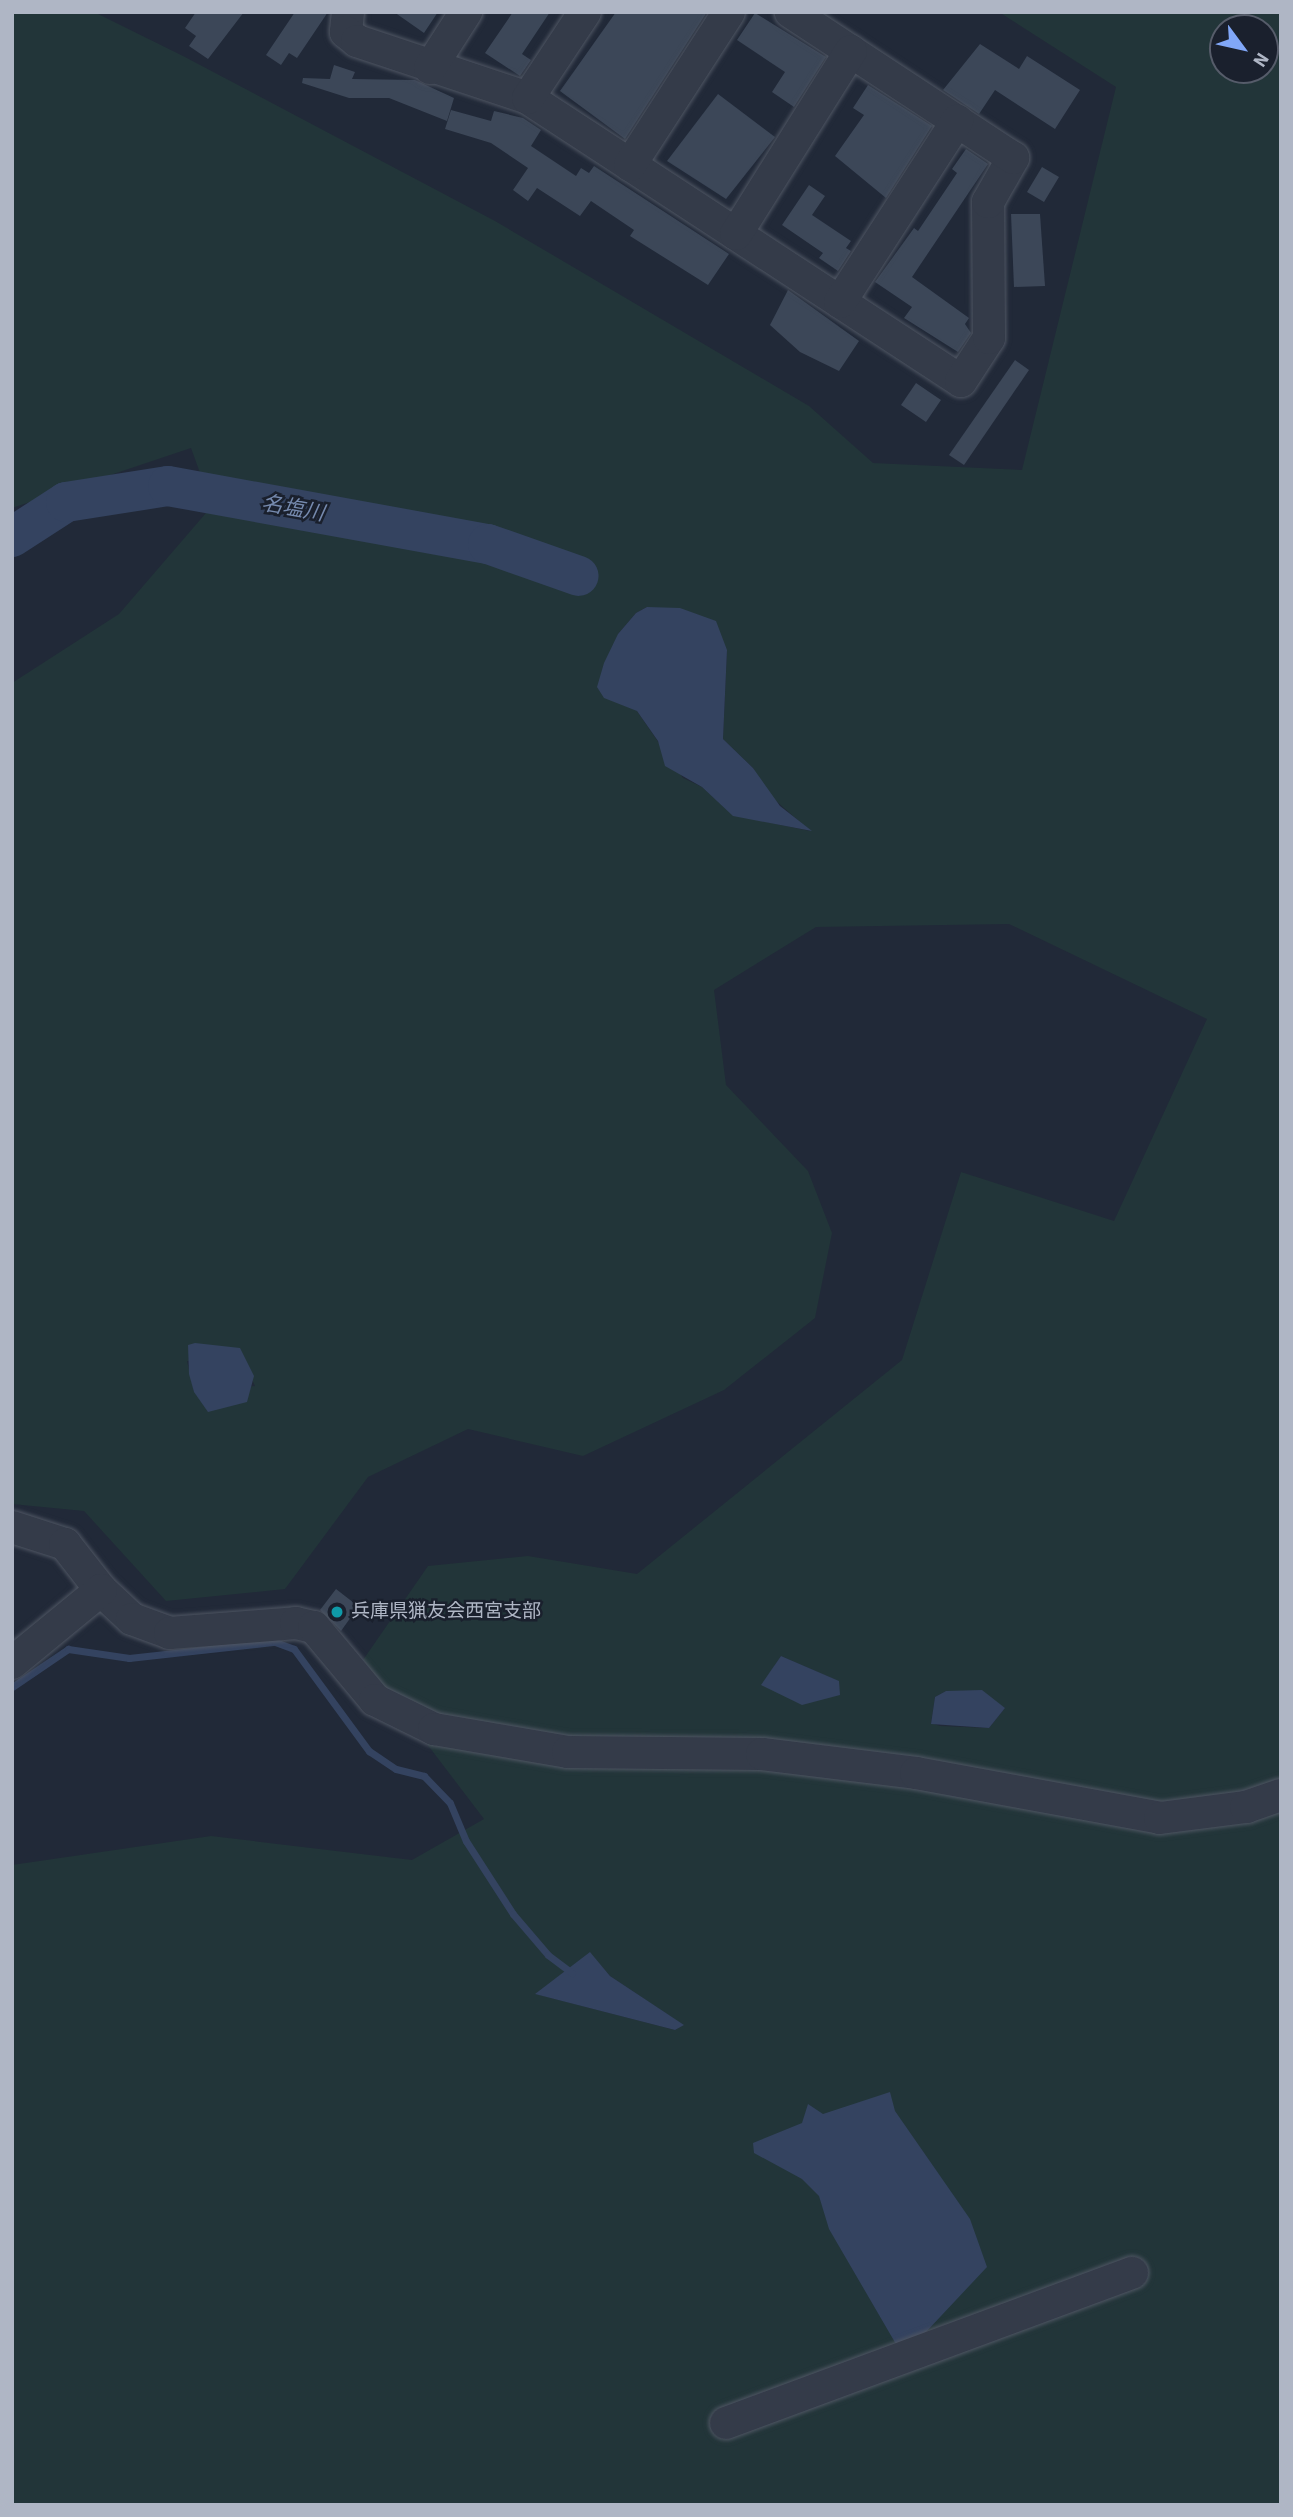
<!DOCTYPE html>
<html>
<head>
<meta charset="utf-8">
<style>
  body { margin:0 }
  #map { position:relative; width:1293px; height:2517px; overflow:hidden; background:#212938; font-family:"Source Sans 3","Noto Sans JP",sans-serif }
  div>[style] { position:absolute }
  .green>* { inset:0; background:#223539 }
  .water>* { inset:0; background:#344360 }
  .stream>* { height:7px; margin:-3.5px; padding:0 3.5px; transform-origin:3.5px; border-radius:3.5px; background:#344360 }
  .river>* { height:40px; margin:-20px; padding:0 20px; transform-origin:20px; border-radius:20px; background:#344360 }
  .building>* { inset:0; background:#3c4758 }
  .roads { filter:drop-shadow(0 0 2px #4f5663) drop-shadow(0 0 2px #4f5663) }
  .minor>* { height:32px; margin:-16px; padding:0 16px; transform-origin:16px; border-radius:16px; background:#343b49 }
  .dots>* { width:19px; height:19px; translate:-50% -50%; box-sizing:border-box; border:4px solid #1a202d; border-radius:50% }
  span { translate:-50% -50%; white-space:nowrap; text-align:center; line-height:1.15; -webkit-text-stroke:5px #1a202d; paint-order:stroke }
  .poi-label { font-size:19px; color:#afb6c5 }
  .left { translate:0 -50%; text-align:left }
  .water-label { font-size:21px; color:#768aae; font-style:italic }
  .frame { position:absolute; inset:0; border:14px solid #afb6c5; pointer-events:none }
  .north { position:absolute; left:1209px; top:14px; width:70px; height:70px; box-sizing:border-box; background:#1a202d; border:2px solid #565c6a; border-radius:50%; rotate:123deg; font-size:19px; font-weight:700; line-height:28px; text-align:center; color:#afb6c5 }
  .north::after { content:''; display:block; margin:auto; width:24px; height:32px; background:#81a7f8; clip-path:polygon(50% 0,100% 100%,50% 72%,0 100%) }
</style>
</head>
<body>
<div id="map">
  <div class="green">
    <i style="clip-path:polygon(evenodd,12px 12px,94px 12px,183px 56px,495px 221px,809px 406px,873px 463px,1022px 470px,1116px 87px,999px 12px,1281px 12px,1281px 2505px,12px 2505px,12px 1865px,211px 1836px,412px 1860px,484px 1819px,363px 1660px,428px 1566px,528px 1556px,637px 1574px,902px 1360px,961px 1172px,1114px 1221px,1207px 1019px,1009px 924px,816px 927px,714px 990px,726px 1085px,808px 1171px,832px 1233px,815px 1318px,724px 1390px,583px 1456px,468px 1429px,368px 1477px,285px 1589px,166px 1601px,84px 1511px,12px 1504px,12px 683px,119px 614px,212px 506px,191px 448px,12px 508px,12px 12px,1223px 28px,1265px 28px,1265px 70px,1223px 70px,1223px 28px,12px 12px,647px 607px,727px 650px,723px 739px,753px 768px,766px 792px,810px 831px,733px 815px,702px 787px,683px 778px,637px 711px,618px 634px,636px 613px,647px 607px,12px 12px,243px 1360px,255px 1386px,194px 1391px,187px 1361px,243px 1360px,12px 12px,781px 1656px,838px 1681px,762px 1685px,781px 1656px,12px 12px,946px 1691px,994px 1701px,1005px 1708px,989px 1728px,940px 1726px,931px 1723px,935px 1697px,946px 1691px,12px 12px,590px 1953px,610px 1976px,683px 2025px,675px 2030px,536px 1994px,590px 1953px)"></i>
  </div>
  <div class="water">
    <i style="clip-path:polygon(647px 607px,680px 608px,716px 621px,727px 650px,723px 739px,753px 768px,780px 806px,812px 831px,733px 816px,702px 787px,665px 766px,658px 741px,637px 711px,604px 698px,597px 687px,604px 663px,618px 634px,636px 613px)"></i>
    <i style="clip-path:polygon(195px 1343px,240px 1348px,254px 1376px,247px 1402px,208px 1412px,194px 1392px,189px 1374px,188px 1345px)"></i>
    <i style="clip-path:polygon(781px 1656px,839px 1681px,840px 1695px,802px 1705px,761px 1685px)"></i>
    <i style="clip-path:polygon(982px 1690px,1005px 1708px,989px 1728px,931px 1724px,935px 1697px,946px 1691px)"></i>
    <i style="clip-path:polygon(590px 1952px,610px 1976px,684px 2025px,675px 2030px,535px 1994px)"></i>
    <i style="clip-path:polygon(890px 2092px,895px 2111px,970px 2219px,987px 2267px,910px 2349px,900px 2351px,829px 2229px,819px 2196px,802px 2179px,754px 2153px,753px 2143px,802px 2123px,808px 2104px,823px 2114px)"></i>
  </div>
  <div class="stream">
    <i style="left:12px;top:1687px;width:68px;rotate:-34.2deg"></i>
    <i style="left:68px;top:1649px;width:62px;rotate:8.4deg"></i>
    <i style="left:129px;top:1658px;width:147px;rotate:-6.3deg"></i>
    <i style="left:275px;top:1642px;width:20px;rotate:20deg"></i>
    <i style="left:294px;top:1649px;width:127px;rotate:53.7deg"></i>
    <i style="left:369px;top:1751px;width:32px;rotate:34deg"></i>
    <i style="left:396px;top:1769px;width:29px;rotate:14deg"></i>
    <i style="left:424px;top:1776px;width:37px;rotate:46deg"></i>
    <i style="left:450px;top:1803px;width:41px;rotate:67.2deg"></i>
    <i style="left:466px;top:1841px;width:87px;rotate:57.2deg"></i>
    <i style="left:513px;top:1914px;width:54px;rotate:49.5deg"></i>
    <i style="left:548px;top:1955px;width:30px;rotate:37deg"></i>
  </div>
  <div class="river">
    <i style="left:12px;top:537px;width:64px;rotate:-32.9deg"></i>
    <i style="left:66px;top:502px;width:103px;rotate:-8.9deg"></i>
    <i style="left:168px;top:486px;width:325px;rotate:10.3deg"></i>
    <i style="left:488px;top:544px;width:96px;rotate:19.4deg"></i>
  </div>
  <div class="building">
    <i style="clip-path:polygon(196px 12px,244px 12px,208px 59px,189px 46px,196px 36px,185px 28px)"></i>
    <i style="clip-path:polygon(295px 12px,328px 12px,297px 58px,289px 53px,281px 65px,266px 55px)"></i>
    <i style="clip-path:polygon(394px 12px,438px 12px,424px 33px)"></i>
    <i style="clip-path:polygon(513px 12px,550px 12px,522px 54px,531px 60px,520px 76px,485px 53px)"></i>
    <i style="clip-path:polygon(616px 12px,707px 12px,625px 139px,560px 91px)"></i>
    <i style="clip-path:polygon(755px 13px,826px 57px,794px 107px,772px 92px,785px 72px,737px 40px)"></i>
    <i style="clip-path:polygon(980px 44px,1019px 69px,1027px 56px,1080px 90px,1055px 129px,995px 90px,979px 114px,943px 90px)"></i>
    <i style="clip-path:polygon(334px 65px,355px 72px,352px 79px,415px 80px,454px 98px,447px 121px,389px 98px,349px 98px,302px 83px,303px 78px,330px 79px)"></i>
    <i style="clip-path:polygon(868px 85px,932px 126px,886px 198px,835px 156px,864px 115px,853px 108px)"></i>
    <i style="clip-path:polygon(718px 94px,775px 137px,726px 199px,667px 161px)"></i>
    <i style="clip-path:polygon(451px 110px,491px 121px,494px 111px,523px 118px,541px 130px,531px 146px,576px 176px,581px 168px,589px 173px,594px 166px,729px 254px,708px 285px,630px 236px,634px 230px,591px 201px,580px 216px,537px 188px,528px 201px,513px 190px,528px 168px,491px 143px,445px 129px)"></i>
    <i style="clip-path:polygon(966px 149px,988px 164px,912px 277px,969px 318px,965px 324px,971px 333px,958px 352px,904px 318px,912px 307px,875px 282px,914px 228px,918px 231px,957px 173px,952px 169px)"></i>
    <i style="clip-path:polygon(1042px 167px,1059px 177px,1044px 202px,1027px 192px)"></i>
    <i style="clip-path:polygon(809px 185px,825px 196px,812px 215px,851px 241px,846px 248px,851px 251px,838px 271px,819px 258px,823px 253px,782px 225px)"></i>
    <i style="clip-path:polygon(1011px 214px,1040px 214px,1045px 286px,1014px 287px)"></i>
    <i style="clip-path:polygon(788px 290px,859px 341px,839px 371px,800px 352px,770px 325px)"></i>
    <i style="clip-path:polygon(1015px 360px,1029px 370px,964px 465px,949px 455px)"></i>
    <i style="clip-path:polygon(916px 383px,941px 400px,926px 422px,901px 405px)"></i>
    <i style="clip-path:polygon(336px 1589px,354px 1603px,352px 1606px,356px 1610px,341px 1631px,320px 1610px)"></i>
  </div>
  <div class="roads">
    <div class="minor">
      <i style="left:348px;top:12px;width:20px;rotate:96deg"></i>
      <i style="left:346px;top:32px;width:14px;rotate:39deg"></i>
      <i style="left:357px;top:41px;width:180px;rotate:18.4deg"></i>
      <i style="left:528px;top:98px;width:517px;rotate:33.17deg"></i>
      <i style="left:961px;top:381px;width:51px;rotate:-56.9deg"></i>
      <i style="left:989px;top:338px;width:136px;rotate:-90.4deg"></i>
      <i style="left:988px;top:202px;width:51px;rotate:-60.4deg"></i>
      <i style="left:1013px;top:158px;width:266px;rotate:-146.7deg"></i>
      <i style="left:430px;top:68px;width:67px;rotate:-57.3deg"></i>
      <i style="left:528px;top:98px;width:103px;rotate:-56.5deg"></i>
      <i style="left:630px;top:165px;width:182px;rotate:-57.1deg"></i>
      <i style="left:736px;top:234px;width:216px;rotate:-57.9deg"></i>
      <i style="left:840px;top:302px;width:216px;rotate:-57.1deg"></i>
      <i style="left:12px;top:1527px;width:56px;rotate:17.8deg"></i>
      <i style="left:65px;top:1544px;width:58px;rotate:52deg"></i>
      <i style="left:101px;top:1590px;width:42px;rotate:43.1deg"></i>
      <i style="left:132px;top:1619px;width:40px;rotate:20.2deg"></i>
      <i style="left:170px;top:1633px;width:126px;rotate:-4.5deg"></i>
      <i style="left:296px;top:1623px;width:18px;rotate:13deg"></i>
      <i style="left:314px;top:1627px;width:95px;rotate:50.1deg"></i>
      <i style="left:375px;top:1700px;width:66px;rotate:26.2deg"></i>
      <i style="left:434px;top:1729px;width:136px;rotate:9.7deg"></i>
      <i style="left:568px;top:1752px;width:194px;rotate:0.6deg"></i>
      <i style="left:762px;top:1754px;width:155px;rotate:7deg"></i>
      <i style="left:916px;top:1773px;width:248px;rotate:10.4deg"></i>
      <i style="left:1160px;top:1818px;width:87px;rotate:-7.3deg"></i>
      <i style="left:1246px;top:1807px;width:37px;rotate:-19deg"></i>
      <i style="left:12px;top:1663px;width:115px;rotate:-39.4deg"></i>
      <i style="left:726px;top:2423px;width:433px;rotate:-20.3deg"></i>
    </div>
  </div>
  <div class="dots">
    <i style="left:337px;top:1612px;background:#0f9aa8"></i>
  </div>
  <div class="poi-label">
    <span class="left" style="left:351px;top:1612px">兵庫県猟友会西宮支部</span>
  </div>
  <div class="water-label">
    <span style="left:293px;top:508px;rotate:10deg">名塩川</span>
  </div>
  <div class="frame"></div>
  <div class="north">N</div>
</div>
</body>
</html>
